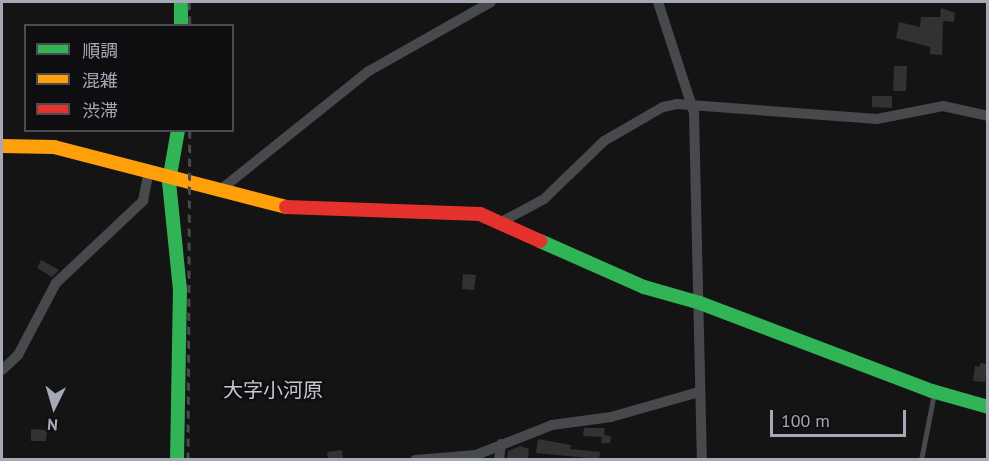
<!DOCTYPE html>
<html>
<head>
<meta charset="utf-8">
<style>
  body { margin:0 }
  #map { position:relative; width:989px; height:461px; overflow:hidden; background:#141414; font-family:"PT Sans","Noto Sans JP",sans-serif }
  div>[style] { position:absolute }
  .building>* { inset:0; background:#323233 }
  .lane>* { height:5px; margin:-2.5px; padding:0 2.5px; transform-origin:2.5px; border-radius:2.5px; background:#48494d }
  .street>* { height:10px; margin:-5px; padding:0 5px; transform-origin:5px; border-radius:5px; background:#48494d }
  .fast>* { height:14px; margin:-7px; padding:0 7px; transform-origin:7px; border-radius:7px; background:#30b455 }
  .slow>* { height:14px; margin:-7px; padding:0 7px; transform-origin:7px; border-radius:7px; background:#ff9f0a }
  .jam>* { height:14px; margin:-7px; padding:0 7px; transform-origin:7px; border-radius:7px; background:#e5322d }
  .rail>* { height:3px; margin-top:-1.5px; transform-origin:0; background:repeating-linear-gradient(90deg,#48494c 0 8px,transparent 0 14px) }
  span { translate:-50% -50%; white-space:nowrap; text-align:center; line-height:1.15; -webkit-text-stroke:5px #0e0e10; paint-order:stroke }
  .quarter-label { font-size:20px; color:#c5c8d1 }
  .frame { position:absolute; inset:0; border:3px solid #a4a9b5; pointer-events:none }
  .legend { position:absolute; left:24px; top:24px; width:210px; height:108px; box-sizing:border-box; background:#0e0e10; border:2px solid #4a4c52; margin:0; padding:8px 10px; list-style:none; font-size:18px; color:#a4a9b5 }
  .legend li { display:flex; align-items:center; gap:12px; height:30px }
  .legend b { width:30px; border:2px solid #4a4c52 }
  .north { position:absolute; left:24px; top:377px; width:60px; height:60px; -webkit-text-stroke:4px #0e0e10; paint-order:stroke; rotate:185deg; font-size:16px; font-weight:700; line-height:24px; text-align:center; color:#a4a9b5 }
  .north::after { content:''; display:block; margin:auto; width:21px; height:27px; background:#a4a9b5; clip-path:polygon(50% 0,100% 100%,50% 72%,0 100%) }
  .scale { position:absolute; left:770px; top:410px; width:136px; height:27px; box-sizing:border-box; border:3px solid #a4a9b5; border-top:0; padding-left:8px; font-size:18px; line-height:21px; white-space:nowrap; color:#a4a9b5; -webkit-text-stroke:4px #0e0e10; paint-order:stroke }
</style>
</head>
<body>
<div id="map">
  <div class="building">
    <i style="clip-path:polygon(941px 8px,955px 13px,954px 22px,943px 21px,942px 55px,930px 54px,930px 47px,896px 38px,899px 22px,920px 27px,921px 17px,940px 17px)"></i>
    <i style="clip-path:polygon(894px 66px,907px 66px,906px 91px,893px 91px)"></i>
    <i style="clip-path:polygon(872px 96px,892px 96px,892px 108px,872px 107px)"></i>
    <i style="clip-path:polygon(41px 260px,59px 270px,52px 277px,37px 268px)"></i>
    <i style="clip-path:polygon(463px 274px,476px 275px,474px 290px,462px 289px)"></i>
    <i style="clip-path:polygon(980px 363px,987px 364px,985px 382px,973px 381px,975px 366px,980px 367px)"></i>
    <i style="clip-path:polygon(584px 428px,605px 428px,604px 435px,611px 436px,610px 443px,601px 443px,602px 437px,583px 436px)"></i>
    <i style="clip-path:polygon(31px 429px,47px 430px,46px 441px,31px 441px)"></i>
    <i style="clip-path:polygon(538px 439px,571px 445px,570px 449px,600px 452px,599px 459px,536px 453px)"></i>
    <i style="clip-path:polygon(520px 446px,529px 449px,528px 459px,507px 459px,508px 451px)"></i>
    <i style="clip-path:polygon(342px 450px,343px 459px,328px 459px,327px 452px)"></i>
  </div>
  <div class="lane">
    <i style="left:921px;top:460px;width:68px;rotate:-79deg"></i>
  </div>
  <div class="street">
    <i style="left:658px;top:2px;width:117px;rotate:72deg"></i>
    <i style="left:694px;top:113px;width:347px;rotate:88.7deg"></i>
    <i style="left:219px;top:191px;width:192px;rotate:-38.7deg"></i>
    <i style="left:369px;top:71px;width:140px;rotate:-29.5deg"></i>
    <i style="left:503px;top:221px;width:47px;rotate:-28.2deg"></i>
    <i style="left:544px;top:199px;width:83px;rotate:-44deg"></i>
    <i style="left:604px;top:141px;width:68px;rotate:-30deg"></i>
    <i style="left:663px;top:107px;width:14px;rotate:-12deg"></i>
    <i style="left:677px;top:104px;width:201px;rotate:4.3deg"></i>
    <i style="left:877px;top:119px;width:67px;rotate:-11.1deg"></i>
    <i style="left:943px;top:106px;width:46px;rotate:12.5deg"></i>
    <i style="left:2px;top:370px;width:22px;rotate:-43deg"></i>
    <i style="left:18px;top:355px;width:81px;rotate:-62.2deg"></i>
    <i style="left:56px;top:283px;width:120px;rotate:-43.3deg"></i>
    <i style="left:143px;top:201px;width:26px;rotate:-79deg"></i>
    <i style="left:415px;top:460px;width:61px;rotate:-4.7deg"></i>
    <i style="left:476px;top:455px;width:82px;rotate:-21.5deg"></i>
    <i style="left:552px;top:425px;width:60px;rotate:-7.7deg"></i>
    <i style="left:611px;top:417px;width:91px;rotate:-15.9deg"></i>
    <i style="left:499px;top:460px;width:16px;rotate:-83deg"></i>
  </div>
  <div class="fast">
    <i style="left:181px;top:2px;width:24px;rotate:90deg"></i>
    <i style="left:540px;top:241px;width:114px;rotate:23.9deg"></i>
    <i style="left:644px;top:287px;width:58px;rotate:15.9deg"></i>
    <i style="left:700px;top:303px;width:248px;rotate:20.8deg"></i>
    <i style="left:932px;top:391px;width:58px;rotate:15.9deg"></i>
    <i style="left:177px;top:460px;width:170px;rotate:-89deg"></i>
    <i style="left:180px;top:290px;width:110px;rotate:-95.8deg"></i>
    <i style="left:169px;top:181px;width:52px;rotate:-80deg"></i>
  </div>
  <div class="slow">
    <i style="left:2px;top:146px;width:52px;rotate:1.1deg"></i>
    <i style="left:54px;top:147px;width:240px;rotate:14.5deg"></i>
  </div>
  <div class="jam">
    <i style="left:286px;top:207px;width:194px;rotate:2.1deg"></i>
    <i style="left:480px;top:214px;width:66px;rotate:24.2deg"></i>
  </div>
  <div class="rail">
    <i style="left:189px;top:2px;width:24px;rotate:88deg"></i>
    <i style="left:188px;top:460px;width:330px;rotate:-89.7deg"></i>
  </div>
  <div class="quarter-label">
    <span style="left:273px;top:390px">大字小河原</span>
  </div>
  <div class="frame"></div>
  <ul class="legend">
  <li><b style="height:8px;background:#30b455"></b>順調</li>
  <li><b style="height:8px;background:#ff9f0a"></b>混雑</li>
  <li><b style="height:8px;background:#e5322d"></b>渋滞</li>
  </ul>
  <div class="north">N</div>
  <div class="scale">100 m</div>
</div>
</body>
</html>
